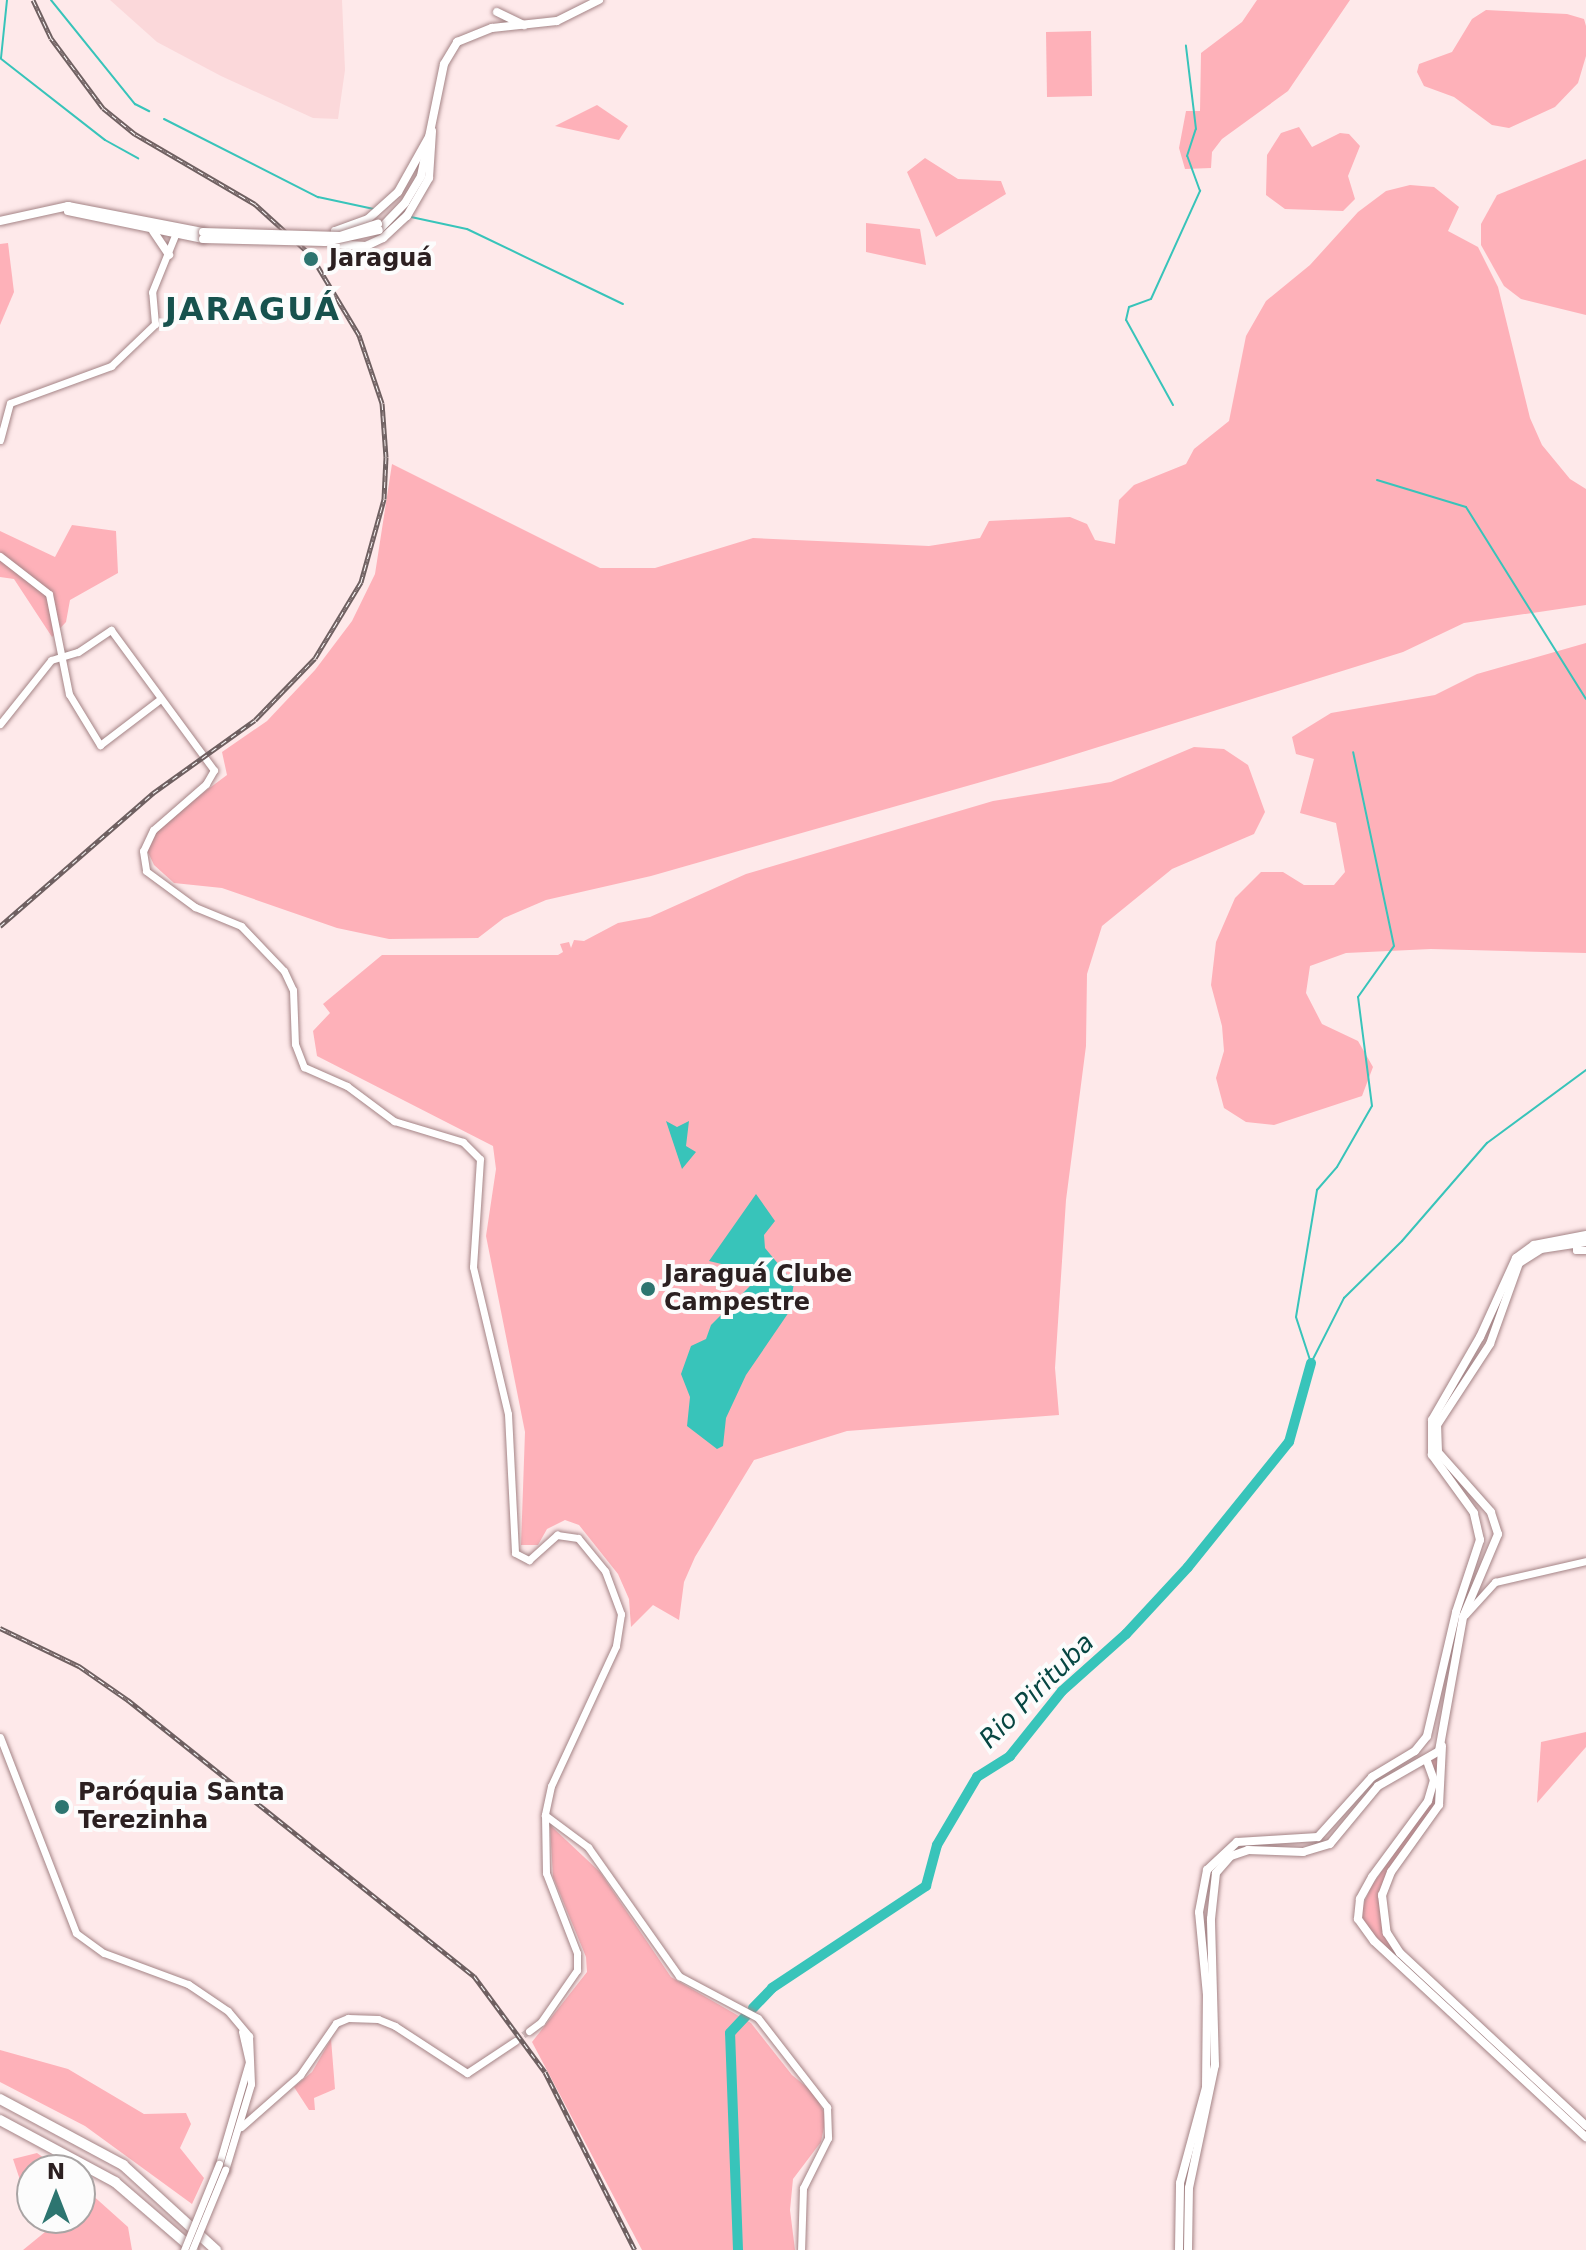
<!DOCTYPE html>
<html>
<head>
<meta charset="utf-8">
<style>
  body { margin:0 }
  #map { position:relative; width:1586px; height:2250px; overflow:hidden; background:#fee9ea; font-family:"DejaVu Sans",sans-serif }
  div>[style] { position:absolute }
  .built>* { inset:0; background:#fbd8da }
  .green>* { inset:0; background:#feb1b9 }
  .water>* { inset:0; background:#38c4ba }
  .stream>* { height:2px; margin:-1px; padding:0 1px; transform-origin:1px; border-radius:1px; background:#38c4ba }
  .river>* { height:10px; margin:-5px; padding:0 5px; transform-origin:5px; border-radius:5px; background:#38c4ba }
  .tertiary-tunnel>* { height:7px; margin-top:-3.5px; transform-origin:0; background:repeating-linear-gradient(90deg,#d4c1c2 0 7px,transparent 0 10.5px) }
  .roads { filter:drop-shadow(0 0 2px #a48486) drop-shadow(0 0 2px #a48486) }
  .tertiary>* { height:7px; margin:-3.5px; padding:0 3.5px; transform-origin:3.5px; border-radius:3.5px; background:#fff }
  .secondary>* { height:8px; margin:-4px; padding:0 4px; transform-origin:4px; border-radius:4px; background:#fff }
  .primary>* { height:8px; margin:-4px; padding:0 4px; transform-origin:4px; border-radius:4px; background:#fff }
  .motorway>* { height:10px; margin:-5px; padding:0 5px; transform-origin:5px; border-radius:5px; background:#fff }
  .rail>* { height:5px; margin-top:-2.5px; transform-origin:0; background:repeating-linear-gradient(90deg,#fcfcfc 0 6px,#6f6061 0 12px); box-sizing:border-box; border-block:2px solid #6f6061 }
  .bridges { filter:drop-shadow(0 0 2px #a48486) drop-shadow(0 0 2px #a48486) }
  .tertiary-bridge>* { height:7px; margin:-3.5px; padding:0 3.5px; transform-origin:3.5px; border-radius:3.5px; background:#fff }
  .secondary-bridge>* { height:8px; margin:-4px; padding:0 4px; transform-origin:4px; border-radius:4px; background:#fff }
  .dots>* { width:22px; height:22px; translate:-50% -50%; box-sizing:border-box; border:4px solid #fcfcfc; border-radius:50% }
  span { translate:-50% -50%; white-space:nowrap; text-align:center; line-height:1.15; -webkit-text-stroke:8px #fcfcfc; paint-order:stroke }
  .poi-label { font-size:24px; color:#2c2021; font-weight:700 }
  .left { translate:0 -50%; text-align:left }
  .water-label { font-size:26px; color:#074642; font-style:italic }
  .district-label { font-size:32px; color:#17524e; font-weight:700; letter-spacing:2px }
  .north { position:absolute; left:16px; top:2154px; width:80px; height:80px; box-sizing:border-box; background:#fcfcfc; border:2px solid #a9a4a4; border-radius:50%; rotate:0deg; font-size:22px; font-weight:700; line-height:32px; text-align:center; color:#2c2021 }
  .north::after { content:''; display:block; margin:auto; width:28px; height:36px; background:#2d7570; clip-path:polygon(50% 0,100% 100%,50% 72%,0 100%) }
</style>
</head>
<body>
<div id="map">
  <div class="built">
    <i style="clip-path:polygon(110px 0,342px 0,345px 70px,338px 119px,313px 118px,221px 76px,157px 42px)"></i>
  </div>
  <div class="green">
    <i style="clip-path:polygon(1257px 0,1350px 0,1288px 91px,1222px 139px,1212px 152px,1211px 168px,1185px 169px,1179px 148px,1186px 111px,1200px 111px,1201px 53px,1242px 22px)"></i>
    <i style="clip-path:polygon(1486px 10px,1567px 14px,1584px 19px,1586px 26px,1586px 56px,1578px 83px,1555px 107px,1509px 128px,1492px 125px,1454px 97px,1424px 86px,1417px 72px,1419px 64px,1452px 52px,1472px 19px)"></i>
    <i style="clip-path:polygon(1091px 31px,1092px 96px,1047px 97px,1046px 32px)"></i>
    <i style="clip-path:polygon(597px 105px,628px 126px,619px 140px,555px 126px)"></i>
    <i style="clip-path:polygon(1299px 127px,1312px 147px,1340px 133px,1349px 134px,1360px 146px,1348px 176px,1355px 199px,1343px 211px,1285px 209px,1266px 195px,1267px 155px,1281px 133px)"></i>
    <i style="clip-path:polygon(925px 158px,958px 179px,1001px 181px,1006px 194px,936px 237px,907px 172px)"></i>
    <i style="clip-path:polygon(1586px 159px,1586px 315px,1521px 299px,1504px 286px,1481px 245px,1481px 224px,1497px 195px)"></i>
    <i style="clip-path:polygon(1410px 185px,1434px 187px,1459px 207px,1448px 231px,1478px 247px,1498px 287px,1530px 418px,1542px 445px,1570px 479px,1586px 489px,1586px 605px,1464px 623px,1403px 652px,1044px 764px,651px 876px,546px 900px,504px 918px,478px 938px,389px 939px,337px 928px,222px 888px,174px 883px,154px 865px,146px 848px,156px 828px,227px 775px,222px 752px,267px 721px,315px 670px,352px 621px,375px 574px,392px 464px,600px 568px,655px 568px,753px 538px,929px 546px,980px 538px,989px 521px,1070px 517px,1087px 524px,1095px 540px,1115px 544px,1119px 500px,1134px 485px,1186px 464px,1194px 449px,1229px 421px,1246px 336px,1266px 301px,1310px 265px,1358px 212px,1386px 191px)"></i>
    <i style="clip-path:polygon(866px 223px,920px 229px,926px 265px,866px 252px)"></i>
    <i style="clip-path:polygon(8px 243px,14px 292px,0 325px,0 244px)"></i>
    <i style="clip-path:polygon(72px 525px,116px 531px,118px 573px,70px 600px,66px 622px,52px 637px,14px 579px,0 577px,0 531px,55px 557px)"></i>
    <i style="clip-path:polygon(1586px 643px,1586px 953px,1431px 949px,1346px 953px,1310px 966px,1306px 993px,1322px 1024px,1358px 1041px,1373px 1067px,1362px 1096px,1274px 1125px,1246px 1122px,1224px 1108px,1216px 1078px,1224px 1051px,1222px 1026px,1211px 985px,1216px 942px,1235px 898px,1261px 872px,1283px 872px,1304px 885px,1334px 885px,1345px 872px,1336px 823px,1300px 813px,1314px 759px,1296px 754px,1292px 737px,1331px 713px,1435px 695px,1477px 674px)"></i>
    <i style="clip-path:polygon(1194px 747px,1224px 749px,1248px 765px,1265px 812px,1254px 834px,1172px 869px,1102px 926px,1087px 974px,1086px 1046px,1066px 1200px,1055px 1368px,1059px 1415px,847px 1431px,754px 1460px,695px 1557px,684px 1582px,679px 1620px,653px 1605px,631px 1627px,629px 1599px,618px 1574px,579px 1525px,565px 1520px,547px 1529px,538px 1545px,521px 1545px,525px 1432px,486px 1236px,496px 1169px,493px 1146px,317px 1056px,313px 1031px,330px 1013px,323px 1004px,382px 955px,558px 955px,563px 952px,560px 944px,569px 942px,571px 948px,574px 940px,584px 941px,618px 923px,650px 917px,746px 874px,993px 801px,1111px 782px)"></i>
    <i style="clip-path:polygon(1586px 1732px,1586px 1747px,1537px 1803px,1541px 1742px)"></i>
    <i style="clip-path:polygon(1441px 1751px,1438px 1792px,1429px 1822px,1389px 1870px,1381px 1894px,1382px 1929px,1397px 1953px,1393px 1957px,1366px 1930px,1361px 1910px,1371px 1887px,1433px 1798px,1436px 1780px,1430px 1762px)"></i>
    <i style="clip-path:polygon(550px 1825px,600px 1872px,671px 1977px,751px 2023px,792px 2075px,815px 2094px,826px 2117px,821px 2142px,793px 2179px,790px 2210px,795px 2250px,642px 2250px,532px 2042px,587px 1972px,586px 1957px,553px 1877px)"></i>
    <i style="clip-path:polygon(331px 2039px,335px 2089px,314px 2098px,315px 2110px,309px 2110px,294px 2087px,312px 2072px)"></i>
    <i style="clip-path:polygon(0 2050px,68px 2069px,144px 2114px,186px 2113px,191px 2124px,180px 2148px,204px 2178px,192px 2204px,85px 2126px,0 2082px)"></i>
    <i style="clip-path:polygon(37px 2153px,61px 2170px,32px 2170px,32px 2216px,13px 2159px)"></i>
    <i style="clip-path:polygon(80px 2184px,128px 2227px,132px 2250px,23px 2250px,56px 2223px,39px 2218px,80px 2218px)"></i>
  </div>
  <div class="water">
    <i style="clip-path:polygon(666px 1121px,677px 1127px,689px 1121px,686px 1146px,696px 1152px,682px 1169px)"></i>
    <i style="clip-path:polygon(756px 1194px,775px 1221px,764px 1235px,765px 1248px,794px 1283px,789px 1312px,746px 1375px,726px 1418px,723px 1446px,717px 1449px,687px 1426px,690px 1397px,681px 1374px,691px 1346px,706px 1339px,711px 1325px,751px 1285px,734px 1267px,709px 1261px)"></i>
  </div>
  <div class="stream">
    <i style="left:51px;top:0;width:134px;rotate:51.1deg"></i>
    <i style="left:135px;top:104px;width:16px;rotate:27deg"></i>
    <i style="left:0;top:58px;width:133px;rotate:38deg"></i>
    <i style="left:105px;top:140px;width:38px;rotate:29deg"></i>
    <i style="left:1px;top:58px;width:58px;rotate:-84.1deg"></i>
    <i style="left:164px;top:119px;width:173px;rotate:26.9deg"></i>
    <i style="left:318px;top:197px;width:57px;rotate:12.1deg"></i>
    <i style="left:411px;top:217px;width:57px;rotate:12.1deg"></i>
    <i style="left:467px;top:229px;width:173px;rotate:25.7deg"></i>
    <i style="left:1173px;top:405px;width:97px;rotate:-118.9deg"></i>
    <i style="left:1126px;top:320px;width:13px;rotate:-77deg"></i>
    <i style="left:1129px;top:307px;width:23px;rotate:-20deg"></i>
    <i style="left:1151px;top:299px;width:119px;rotate:-65.6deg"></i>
    <i style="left:1200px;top:191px;width:37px;rotate:-110deg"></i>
    <i style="left:1187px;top:156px;width:28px;rotate:-72deg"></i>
    <i style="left:1196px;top:129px;width:84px;rotate:-96.9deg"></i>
    <i style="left:1377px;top:480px;width:93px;rotate:16.9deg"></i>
    <i style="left:1466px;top:507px;width:226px;rotate:58deg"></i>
    <i style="left:1311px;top:1363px;width:48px;rotate:-108.1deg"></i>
    <i style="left:1296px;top:1317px;width:129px;rotate:-80.6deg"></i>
    <i style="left:1317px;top:1190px;width:30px;rotate:-49deg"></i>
    <i style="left:1337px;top:1167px;width:70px;rotate:-60.2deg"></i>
    <i style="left:1372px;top:1106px;width:110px;rotate:-97.3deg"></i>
    <i style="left:1358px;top:997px;width:62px;rotate:-54.8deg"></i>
    <i style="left:1394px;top:946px;width:198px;rotate:-101.9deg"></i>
    <i style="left:1311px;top:1363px;width:73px;rotate:-63.1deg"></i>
    <i style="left:1344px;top:1298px;width:81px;rotate:-44.5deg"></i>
    <i style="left:1402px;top:1241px;width:130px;rotate:-49.1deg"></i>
    <i style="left:1487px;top:1143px;width:123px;rotate:-36.4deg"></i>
  </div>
  <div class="river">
    <i style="left:753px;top:2008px;width:28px;rotate:-46deg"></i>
    <i style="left:772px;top:1988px;width:185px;rotate:-33.5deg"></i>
    <i style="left:926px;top:1886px;width:42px;rotate:-75deg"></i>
    <i style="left:937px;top:1845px;width:79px;rotate:-59.5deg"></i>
    <i style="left:977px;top:1777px;width:39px;rotate:-32deg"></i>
    <i style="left:1010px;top:1756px;width:83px;rotate:-51.3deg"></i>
    <i style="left:1062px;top:1691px;width:86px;rotate:-41.7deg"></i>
    <i style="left:1126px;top:1634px;width:91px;rotate:-47.2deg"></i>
    <i style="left:1188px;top:1567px;width:161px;rotate:-51.1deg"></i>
    <i style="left:1289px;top:1442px;width:82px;rotate:-74.4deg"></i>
    <i style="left:738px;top:2250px;width:217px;rotate:-92.1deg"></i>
    <i style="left:730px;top:2033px;width:25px;rotate:-47deg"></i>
  </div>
  <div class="tertiary-tunnel">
    <i style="left:515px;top:2041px;width:17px;rotate:-36deg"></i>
  </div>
  <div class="roads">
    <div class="tertiary">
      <i style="left:0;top:440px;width:38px;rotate:-75deg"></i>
      <i style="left:10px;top:403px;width:108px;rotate:-20.1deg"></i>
      <i style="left:111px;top:366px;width:61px;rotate:-43.7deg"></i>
      <i style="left:155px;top:324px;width:32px;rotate:-95deg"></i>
      <i style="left:152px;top:292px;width:61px;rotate:-68deg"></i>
      <i style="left:0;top:556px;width:62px;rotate:37.8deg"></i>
      <i style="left:49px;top:594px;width:102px;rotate:78.7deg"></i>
      <i style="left:69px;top:694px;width:60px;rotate:58.7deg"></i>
      <i style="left:100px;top:745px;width:74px;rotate:-37.3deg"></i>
      <i style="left:0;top:724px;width:82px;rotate:-51.4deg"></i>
      <i style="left:51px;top:660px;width:28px;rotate:-17deg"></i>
      <i style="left:78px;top:652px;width:40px;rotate:-34deg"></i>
      <i style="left:111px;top:630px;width:174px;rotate:53.7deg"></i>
      <i style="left:214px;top:770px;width:16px;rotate:120deg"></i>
      <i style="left:206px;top:784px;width:70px;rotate:139deg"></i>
      <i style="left:153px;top:830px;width:23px;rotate:115deg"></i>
      <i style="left:143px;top:851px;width:20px;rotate:81deg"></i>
      <i style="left:146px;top:871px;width:61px;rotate:36.3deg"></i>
      <i style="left:195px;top:907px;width:50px;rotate:22.4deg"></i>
      <i style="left:241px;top:926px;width:62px;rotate:46.3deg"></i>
      <i style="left:284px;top:971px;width:21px;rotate:65deg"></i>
      <i style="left:293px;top:990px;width:54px;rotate:87.9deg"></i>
      <i style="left:295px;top:1044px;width:25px;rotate:69deg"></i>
      <i style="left:304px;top:1067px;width:47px;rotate:23.8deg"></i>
      <i style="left:347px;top:1086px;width:59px;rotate:36.7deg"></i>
      <i style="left:394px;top:1121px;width:72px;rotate:16.9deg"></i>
      <i style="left:463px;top:1142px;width:24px;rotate:45deg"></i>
      <i style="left:480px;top:1159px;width:108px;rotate:93.7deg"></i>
      <i style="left:473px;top:1267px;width:151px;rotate:76.6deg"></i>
      <i style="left:508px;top:1414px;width:139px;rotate:87.1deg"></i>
      <i style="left:515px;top:1553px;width:16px;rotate:27deg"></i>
      <i style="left:529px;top:1560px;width:38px;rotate:-42deg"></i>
      <i style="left:557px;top:1535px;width:21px;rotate:8deg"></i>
      <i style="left:578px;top:1538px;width:43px;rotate:50.7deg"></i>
      <i style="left:605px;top:1571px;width:46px;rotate:69.6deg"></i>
      <i style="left:621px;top:1614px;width:32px;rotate:99deg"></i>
      <i style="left:616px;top:1646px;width:154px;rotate:114.9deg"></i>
      <i style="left:551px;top:1786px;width:30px;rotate:102deg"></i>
      <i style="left:545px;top:1815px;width:58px;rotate:89deg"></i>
      <i style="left:546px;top:1873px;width:86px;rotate:68.8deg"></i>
      <i style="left:577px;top:1953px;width:17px;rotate:90deg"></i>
      <i style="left:577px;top:1970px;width:63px;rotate:124.7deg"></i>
      <i style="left:541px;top:2022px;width:15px;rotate:143deg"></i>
      <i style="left:1576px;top:1241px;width:9px;rotate:90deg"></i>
      <i style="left:1576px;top:1250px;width:10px"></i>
      <i style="left:1465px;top:1615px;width:45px;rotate:-47.7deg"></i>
      <i style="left:1495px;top:1582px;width:93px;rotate:-13deg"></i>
      <i style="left:0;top:1737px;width:210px;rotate:68.8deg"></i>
      <i style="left:76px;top:1933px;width:34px;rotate:36deg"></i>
      <i style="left:104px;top:1953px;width:90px;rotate:20.3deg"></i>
      <i style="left:188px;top:1984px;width:48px;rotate:34deg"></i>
      <i style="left:228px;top:2011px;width:33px;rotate:50deg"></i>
      <i style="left:249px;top:2036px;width:48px;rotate:87.6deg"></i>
      <i style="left:251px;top:2084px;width:90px;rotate:106.8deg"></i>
      <i style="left:545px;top:1815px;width:54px;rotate:36.7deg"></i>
      <i style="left:588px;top:1847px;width:158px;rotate:54.8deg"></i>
      <i style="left:679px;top:1976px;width:89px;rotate:28deg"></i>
      <i style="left:758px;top:2018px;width:113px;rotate:52.2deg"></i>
      <i style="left:827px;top:2107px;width:31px;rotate:88deg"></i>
      <i style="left:828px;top:2138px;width:56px;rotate:116.6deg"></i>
      <i style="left:803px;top:2188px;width:62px;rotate:91.8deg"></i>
      <i style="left:241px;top:2127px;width:79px;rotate:-41.4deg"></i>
      <i style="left:300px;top:2075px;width:63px;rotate:-55.3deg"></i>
      <i style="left:336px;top:2023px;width:13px;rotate:-23deg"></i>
      <i style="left:348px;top:2018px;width:30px;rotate:2deg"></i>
      <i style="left:378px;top:2019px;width:18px;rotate:22deg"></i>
      <i style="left:395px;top:2026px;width:86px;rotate:33.1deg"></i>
      <i style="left:467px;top:2073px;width:58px;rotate:-33.7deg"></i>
      <i style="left:219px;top:2164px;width:106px;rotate:-73.6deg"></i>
      <i style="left:249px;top:2062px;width:31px;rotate:-103deg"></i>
    </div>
    <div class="secondary">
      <i style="left:497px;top:12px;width:30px;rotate:26deg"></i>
      <i style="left:430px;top:135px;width:65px;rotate:119.3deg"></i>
      <i style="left:398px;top:192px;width:40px;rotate:138deg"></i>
      <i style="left:368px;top:219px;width:35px;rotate:160deg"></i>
      <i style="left:335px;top:231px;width:13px;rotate:86deg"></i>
      <i style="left:336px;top:244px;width:30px;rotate:4deg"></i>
      <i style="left:366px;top:246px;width:19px;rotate:-25deg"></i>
      <i style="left:383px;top:238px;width:33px;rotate:-43deg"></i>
      <i style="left:407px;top:216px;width:44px;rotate:-59.9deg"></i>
      <i style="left:429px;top:178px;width:47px;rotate:-86.3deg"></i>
      <i style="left:68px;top:211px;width:138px;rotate:11.7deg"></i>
      <i style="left:0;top:221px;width:70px;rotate:-12.4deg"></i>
      <i style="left:68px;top:206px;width:137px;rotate:10.9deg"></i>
      <i style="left:379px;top:230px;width:37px;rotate:-46deg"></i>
      <i style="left:405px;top:203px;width:31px;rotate:-59deg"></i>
      <i style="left:421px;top:176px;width:114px;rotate:-78.4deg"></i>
      <i style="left:444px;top:64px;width:26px;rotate:-59deg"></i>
      <i style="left:457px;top:42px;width:38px;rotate:-22deg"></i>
      <i style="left:492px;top:28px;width:65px;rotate:-6.1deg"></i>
      <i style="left:557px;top:21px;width:47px;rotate:-26.6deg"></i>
      <i style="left:153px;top:231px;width:29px;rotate:56deg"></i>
      <i style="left:1442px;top:1746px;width:59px;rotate:92.9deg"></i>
      <i style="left:1439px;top:1805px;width:82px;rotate:125.6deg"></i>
      <i style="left:1391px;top:1872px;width:25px;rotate:111deg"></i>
      <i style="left:1382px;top:1895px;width:38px;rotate:83deg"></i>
      <i style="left:1387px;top:1933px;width:24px;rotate:57deg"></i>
      <i style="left:1400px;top:1953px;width:254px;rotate:42.9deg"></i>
      <i style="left:1427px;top:1761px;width:20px;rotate:70deg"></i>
      <i style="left:1434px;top:1780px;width:22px;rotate:106deg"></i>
      <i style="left:1428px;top:1801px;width:94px;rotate:126.4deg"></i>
      <i style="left:1372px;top:1877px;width:25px;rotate:119deg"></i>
      <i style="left:1360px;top:1899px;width:20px;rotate:96deg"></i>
      <i style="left:1358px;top:1919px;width:27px;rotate:54deg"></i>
      <i style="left:1374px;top:1941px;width:289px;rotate:42.8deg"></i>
    </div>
    <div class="primary">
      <i style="left:1179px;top:2250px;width:67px;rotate:-89.1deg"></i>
      <i style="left:1180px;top:2183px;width:99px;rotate:-74.8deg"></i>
      <i style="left:1206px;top:2087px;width:92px;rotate:-89.4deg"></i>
      <i style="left:1207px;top:1995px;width:83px;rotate:-95.5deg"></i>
      <i style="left:1199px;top:1912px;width:43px;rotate:-79.2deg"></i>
      <i style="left:1207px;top:1870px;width:41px;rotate:-43deg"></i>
      <i style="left:1237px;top:1842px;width:81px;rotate:-3.5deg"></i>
      <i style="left:1318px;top:1837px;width:81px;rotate:-48deg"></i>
      <i style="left:1372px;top:1777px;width:50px;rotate:-31.2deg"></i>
      <i style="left:1415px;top:1751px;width:19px;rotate:-51deg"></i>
      <i style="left:1427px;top:1736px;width:127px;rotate:-76.8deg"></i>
      <i style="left:1456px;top:1612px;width:76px;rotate:-71.6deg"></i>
      <i style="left:1480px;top:1540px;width:28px;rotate:-103deg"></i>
      <i style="left:1474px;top:1513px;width:72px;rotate:-125.9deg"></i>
      <i style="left:1432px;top:1455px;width:35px;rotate:-90deg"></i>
      <i style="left:1432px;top:1420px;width:96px;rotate:-60deg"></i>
      <i style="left:1480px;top:1337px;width:87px;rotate:-65.5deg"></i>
      <i style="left:1516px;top:1258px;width:22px;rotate:-36deg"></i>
      <i style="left:1534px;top:1245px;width:53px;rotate:-10.9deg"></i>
      <i style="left:1188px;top:2250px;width:62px;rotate:-89.1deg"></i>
      <i style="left:1189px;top:2188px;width:126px;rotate:-78.1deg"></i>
      <i style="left:1215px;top:2065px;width:146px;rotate:-91.6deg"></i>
      <i style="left:1211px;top:1919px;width:46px;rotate:-83.8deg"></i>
      <i style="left:1216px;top:1873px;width:23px;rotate:-49deg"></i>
      <i style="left:1231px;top:1856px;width:18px;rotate:-19deg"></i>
      <i style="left:1248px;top:1850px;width:55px;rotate:2.1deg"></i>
      <i style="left:1303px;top:1852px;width:28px;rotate:-17deg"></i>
      <i style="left:1330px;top:1844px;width:75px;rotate:-50.4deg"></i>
      <i style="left:1378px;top:1786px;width:70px;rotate:-29.8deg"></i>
      <i style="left:1439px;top:1751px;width:136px;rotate:-79.8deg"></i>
      <i style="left:1463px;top:1617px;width:90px;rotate:-67.1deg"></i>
      <i style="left:1498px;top:1534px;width:23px;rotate:-108deg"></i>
      <i style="left:1491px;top:1512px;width:80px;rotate:-131.5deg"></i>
      <i style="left:1438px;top:1452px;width:27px;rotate:-92deg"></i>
      <i style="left:1437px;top:1425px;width:97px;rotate:-56.8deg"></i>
      <i style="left:1490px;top:1344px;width:86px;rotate:-70.3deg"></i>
      <i style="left:1519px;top:1263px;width:26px;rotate:-32deg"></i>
      <i style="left:1541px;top:1249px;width:46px;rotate:-8.8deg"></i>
    </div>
    <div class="motorway">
      <i style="left:0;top:2099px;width:140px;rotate:28.2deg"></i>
      <i style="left:123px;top:2165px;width:126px;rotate:42.4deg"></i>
      <i style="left:0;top:2120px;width:131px;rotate:28.3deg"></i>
      <i style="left:115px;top:2182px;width:103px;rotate:40.7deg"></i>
    </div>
  </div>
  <div class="rail">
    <i style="left:0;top:926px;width:203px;rotate:-41deg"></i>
    <i style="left:153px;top:793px;width:125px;rotate:-35.6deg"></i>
    <i style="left:255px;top:720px;width:86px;rotate:-45.9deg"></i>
    <i style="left:315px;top:658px;width:89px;rotate:-58.8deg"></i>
    <i style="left:361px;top:582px;width:86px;rotate:-74.5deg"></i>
    <i style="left:384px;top:499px;width:42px;rotate:-87.3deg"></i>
    <i style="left:386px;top:457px;width:54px;rotate:-94.2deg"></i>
    <i style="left:382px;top:403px;width:72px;rotate:-108.7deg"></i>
    <i style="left:359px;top:335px;width:93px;rotate:-121deg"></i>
    <i style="left:311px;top:255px;width:76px;rotate:-137.7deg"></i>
    <i style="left:255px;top:204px;width:139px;rotate:-149.7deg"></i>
    <i style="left:135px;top:134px;width:41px;rotate:-140.9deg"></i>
    <i style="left:103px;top:108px;width:87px;rotate:-126.6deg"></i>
    <i style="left:51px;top:38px;width:42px;rotate:-115.3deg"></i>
    <i style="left:0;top:1628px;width:88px;rotate:25.7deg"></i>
    <i style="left:79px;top:1666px;width:60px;rotate:34.8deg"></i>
    <i style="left:128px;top:1700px;width:443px;rotate:38.6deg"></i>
    <i style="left:474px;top:1976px;width:119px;rotate:53.5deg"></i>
    <i style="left:545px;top:2072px;width:199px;rotate:63.2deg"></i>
  </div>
  <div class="bridges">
    <div class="tertiary-bridge">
      <i style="left:184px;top:2250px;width:93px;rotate:-67.9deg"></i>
      <i style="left:192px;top:2250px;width:87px;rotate:-67.6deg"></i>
    </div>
    <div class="secondary-bridge">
      <i style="left:203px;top:232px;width:137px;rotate:1.7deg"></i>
      <i style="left:340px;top:236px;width:40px;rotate:-18deg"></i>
      <i style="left:203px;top:239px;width:122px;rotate:1.4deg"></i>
      <i style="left:325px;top:242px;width:55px;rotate:-12.5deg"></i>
    </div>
  </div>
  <div class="dots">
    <i style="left:311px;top:259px;background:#2d7570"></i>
    <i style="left:648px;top:1289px;background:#2d7570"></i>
    <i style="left:62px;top:1807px;background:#2d7570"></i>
  </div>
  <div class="poi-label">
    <span class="left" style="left:329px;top:259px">Jaraguá</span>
    <span class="left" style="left:664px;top:1289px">Jaraguá Clube<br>Campestre</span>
    <span class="left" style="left:78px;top:1807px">Paróquia Santa<br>Terezinha</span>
  </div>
  <div class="water-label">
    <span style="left:1037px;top:1691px;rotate:-45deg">Rio Pirituba</span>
  </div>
  <div class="district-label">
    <span style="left:253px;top:309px">JARAGUÁ</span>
  </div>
  <div class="north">N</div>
</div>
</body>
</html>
